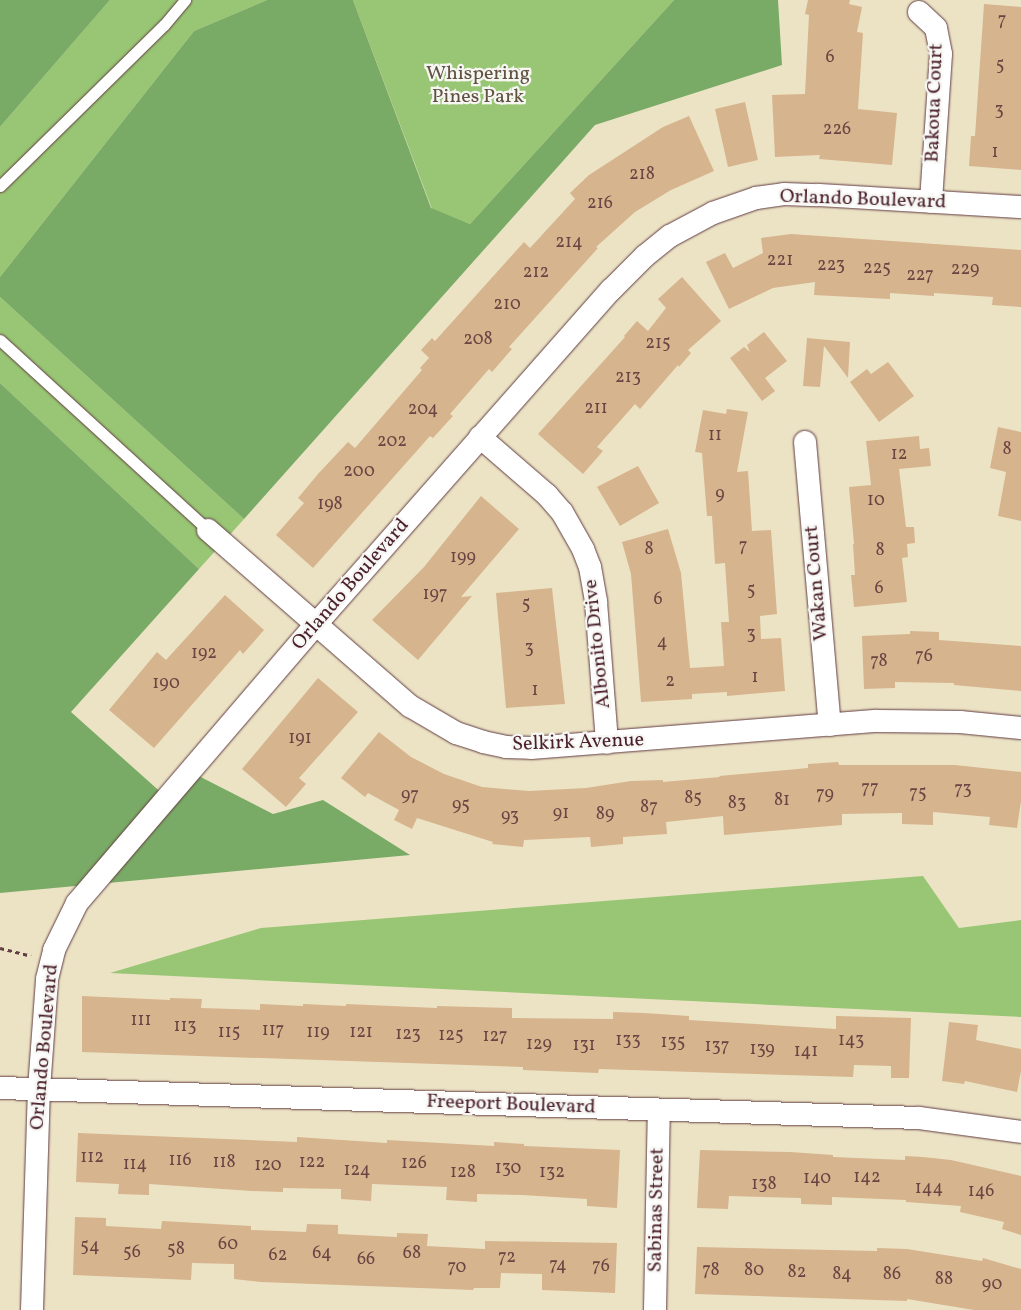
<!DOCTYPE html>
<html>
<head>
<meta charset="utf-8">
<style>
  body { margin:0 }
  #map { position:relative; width:1021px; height:1310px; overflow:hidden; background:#ece3c5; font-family:Vollkorn,serif }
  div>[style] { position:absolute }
  .green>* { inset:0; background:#98c674 }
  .forest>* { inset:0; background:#7aab66 }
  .building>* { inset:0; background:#d6b48d }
  .path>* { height:3px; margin-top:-1.5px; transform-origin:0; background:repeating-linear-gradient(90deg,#623c42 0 4px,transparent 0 8px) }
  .roads { filter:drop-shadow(0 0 1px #623c42) drop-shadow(0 0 1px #623c42) }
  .service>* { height:11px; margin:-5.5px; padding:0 5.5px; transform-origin:5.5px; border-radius:5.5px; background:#fff }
  .minor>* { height:22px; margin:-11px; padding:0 11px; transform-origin:11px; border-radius:11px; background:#fff }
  span { translate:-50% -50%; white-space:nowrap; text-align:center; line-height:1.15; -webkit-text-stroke:4.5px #f6f6f2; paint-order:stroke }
  .number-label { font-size:18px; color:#6d4444 }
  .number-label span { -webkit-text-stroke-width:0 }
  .park-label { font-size:20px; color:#615141 }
  .street-label { font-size:20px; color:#4a1f2b }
</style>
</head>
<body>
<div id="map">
  <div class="green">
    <i style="clip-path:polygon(110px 0,267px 0,194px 31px,0 277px,0 127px)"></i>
    <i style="clip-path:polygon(353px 0,674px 0,470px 224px,432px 209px)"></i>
    <i style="clip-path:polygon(0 297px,244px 519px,199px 569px,0 383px)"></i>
    <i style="clip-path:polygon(923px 876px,959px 928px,1021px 920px,1021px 1017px,110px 973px,261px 928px)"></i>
  </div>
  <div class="forest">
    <i style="clip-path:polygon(0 0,110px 0,0 127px)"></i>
    <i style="clip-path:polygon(267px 0,353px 0,431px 208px,470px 224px,674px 0,778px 0,782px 65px,595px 125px,244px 519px,0 297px,0 277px,194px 31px)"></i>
    <i style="clip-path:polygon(0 383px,199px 569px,71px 712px,165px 796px,187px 770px,273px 814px,323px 800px,410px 855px,0 893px)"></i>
  </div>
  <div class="building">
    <i style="clip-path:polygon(808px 0,850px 0,849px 4px,862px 7px,857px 32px,863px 33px,858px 109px,897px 113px,892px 165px,819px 159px,820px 155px,775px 157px,772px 95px,805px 94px,809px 15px,805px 14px)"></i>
    <i style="clip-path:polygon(984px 4px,1021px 7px,1021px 170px,969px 166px,971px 136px,975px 136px)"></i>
    <i style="clip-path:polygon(745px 102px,758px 160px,728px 167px,715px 109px)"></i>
    <i style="clip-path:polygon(689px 116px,714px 171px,671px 190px,635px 212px,596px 247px,598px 248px,509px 347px,512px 349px,492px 372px,489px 369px,450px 414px,453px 416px,433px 438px,430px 436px,313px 568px,276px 535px,304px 503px,298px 498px,318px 474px,348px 442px,355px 448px,422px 370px,420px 368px,429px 358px,421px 350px,432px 338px,435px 341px,524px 242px,530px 248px,575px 199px,570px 193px,589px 175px,663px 127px)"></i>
    <i style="clip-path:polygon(791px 234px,1021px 250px,1021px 307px,992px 305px,993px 297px,934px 293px,934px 296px,890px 293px,890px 299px,814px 295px,815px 282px,773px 288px,729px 309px,706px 262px,725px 253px,733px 268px,763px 253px,761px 238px)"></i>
    <i style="clip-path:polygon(682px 277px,721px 321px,688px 350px,691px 353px,679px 367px,678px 365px,640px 409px,635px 404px,597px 447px,603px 451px,583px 474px,538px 434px,625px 337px,624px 336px,637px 321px,648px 331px,666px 308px,658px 299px)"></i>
    <i style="clip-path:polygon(764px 332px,787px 361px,765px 378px,775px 391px,762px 401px,730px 358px,744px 347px,750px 352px,747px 345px)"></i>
    <i style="clip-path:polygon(807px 338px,850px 342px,848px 378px,824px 346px,820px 387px,803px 386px)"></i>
    <i style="clip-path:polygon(888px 362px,914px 396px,879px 422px,850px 382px,867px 369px,871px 374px)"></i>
    <i style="clip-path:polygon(727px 409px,748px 412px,737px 472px,748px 471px,752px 531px,771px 530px,777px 614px,760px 616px,761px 639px,781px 638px,785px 691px,727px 696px,727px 692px,692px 694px,692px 699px,641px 702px,631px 574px,622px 542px,668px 529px,681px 573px,690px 668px,724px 666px,721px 622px,729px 622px,725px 563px,715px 564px,712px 516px,707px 516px,702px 453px,695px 452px,703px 410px,726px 414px)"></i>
    <i style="clip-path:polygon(998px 427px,1021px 432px,1021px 521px,998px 516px,1006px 472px,990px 468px)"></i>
    <i style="clip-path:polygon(919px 436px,920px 449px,929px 448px,931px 466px,899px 469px,906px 527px,914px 527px,915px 543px,907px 544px,908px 557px,902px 558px,907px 602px,854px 607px,851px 575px,855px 575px,853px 544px,854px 544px,849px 487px,871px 485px,866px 441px)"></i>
    <i style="clip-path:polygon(638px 466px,659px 503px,620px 526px,597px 487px)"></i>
    <i style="clip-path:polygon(481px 496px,519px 529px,461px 597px,472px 596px,418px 660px,372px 620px,424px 567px)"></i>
    <i style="clip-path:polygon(552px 588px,565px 704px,506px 708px,496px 593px)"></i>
    <i style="clip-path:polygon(225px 595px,264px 630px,243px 654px,240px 650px,154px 748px,109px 710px,157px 652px,166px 660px)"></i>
    <i style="clip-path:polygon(910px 631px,939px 632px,939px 640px,1021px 646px,1021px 691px,954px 685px,954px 683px,895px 682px,895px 688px,864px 689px,862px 636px,910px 634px)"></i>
    <i style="clip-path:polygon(318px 678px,358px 712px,299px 778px,306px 784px,286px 807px,242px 769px)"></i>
    <i style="clip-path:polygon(379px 732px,411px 757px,444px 774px,482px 787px,529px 791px,586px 788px,631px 781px,663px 780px,663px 782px,720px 777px,719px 776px,808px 768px,808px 764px,838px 762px,839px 765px,955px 765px,1021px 772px,1021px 801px,1017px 828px,989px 825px,990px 817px,933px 812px,933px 825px,902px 824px,902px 813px,842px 814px,842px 825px,724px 835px,723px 816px,666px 822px,667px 834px,623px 837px,623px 844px,591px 847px,590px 837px,524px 840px,523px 847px,492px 844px,493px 842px,417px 818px,412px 829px,394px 820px,399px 810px,368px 793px,365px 797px,341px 778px)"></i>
    <i style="clip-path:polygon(82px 996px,170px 1000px,170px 998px,202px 999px,201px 1008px,260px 1010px,260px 1004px,303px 1006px,303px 1004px,346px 1006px,346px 1004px,437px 1008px,437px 1006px,512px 1008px,512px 1018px,613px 1019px,613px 1012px,644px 1013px,689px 1016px,689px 1020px,836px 1029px,836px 1016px,911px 1018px,909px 1078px,891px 1078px,891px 1066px,854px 1065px,853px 1077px,599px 1069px,598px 1073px,523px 1070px,523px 1067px,82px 1052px)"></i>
    <i style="clip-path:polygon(949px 1022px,978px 1025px,976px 1040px,1021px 1049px,1021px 1071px,1017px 1092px,965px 1081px,964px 1084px,942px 1081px)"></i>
    <i style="clip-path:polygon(78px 1133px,297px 1142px,297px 1137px,387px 1143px,387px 1140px,494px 1146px,494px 1142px,524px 1144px,524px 1146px,620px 1150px,617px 1208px,587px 1206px,587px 1199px,522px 1195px,477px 1194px,477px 1202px,446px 1200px,447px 1187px,372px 1184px,371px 1201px,341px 1199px,341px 1189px,283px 1188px,283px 1192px,252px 1191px,149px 1184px,149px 1195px,118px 1194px,119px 1184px,76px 1182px)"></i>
    <i style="clip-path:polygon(700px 1150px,790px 1152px,833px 1155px,833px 1157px,905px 1160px,905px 1156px,923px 1157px,951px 1160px,1021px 1176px,1021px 1235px,1002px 1229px,1004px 1222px,960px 1212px,961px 1206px,906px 1202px,906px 1200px,832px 1197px,832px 1205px,801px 1204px,801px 1198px,729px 1196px,728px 1209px,697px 1208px)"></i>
    <i style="clip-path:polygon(75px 1217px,106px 1218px,106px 1226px,161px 1229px,162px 1221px,251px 1226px,251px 1230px,306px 1232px,307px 1224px,338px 1225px,338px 1234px,397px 1237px,397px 1233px,428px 1234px,427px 1246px,485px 1249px,485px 1241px,617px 1243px,615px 1293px,542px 1290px,542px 1274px,501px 1273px,500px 1288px,474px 1288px,473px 1290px,261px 1282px,234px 1279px,234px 1264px,192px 1263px,191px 1280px,73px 1275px)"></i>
    <i style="clip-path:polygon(697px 1247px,877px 1251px,877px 1248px,907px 1249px,982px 1261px,983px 1258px,1021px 1269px,1021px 1310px,974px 1310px,907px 1299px,907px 1301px,695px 1294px)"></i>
  </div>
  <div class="path">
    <i style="left:0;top:948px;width:32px;rotate:14deg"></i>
  </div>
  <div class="roads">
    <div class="service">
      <i style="left:0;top:186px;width:230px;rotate:-44.5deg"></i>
      <i style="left:164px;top:25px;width:33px;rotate:-50deg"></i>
      <i style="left:0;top:340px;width:282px;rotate:42.4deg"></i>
    </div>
    <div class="minor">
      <i style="left:919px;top:12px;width:23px;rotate:43deg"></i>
      <i style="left:936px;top:28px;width:26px;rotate:79deg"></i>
      <i style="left:941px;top:54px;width:148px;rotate:93.9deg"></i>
      <i style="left:480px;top:437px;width:89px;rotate:40.9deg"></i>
      <i style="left:547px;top:495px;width:23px;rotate:49deg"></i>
      <i style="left:562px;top:512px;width:43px;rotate:60.4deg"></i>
      <i style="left:583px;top:549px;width:19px;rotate:69deg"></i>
      <i style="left:590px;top:567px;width:36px;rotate:80deg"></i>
      <i style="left:596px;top:602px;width:141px;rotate:85.5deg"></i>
      <i style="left:805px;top:442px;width:284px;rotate:85deg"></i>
      <i style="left:208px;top:530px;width:268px;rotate:41.1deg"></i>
      <i style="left:410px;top:706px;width:53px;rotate:30.4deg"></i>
      <i style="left:456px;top:733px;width:28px;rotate:18deg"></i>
      <i style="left:483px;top:742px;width:24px;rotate:12deg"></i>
      <i style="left:506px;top:747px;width:25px;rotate:2deg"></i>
      <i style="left:531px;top:748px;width:347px;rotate:-4.5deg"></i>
      <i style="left:877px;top:721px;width:83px;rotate:0.7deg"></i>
      <i style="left:960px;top:722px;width:61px;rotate:5.6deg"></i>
      <i style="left:0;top:1088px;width:919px;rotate:1.87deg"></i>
      <i style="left:919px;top:1118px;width:103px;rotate:7.8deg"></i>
      <i style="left:32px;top:1310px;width:221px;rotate:-88.2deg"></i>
      <i style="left:39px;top:1089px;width:110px;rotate:-85.8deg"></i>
      <i style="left:47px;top:979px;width:30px;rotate:-76deg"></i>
      <i style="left:54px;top:950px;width:52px;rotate:-63.9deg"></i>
      <i style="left:77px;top:903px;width:369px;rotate:-49.4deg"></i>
      <i style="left:317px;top:623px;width:444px;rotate:-48.6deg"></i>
      <i style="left:611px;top:290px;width:48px;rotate:-45deg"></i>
      <i style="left:645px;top:256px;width:32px;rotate:-39deg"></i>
      <i style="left:670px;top:236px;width:49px;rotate:-28.1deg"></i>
      <i style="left:713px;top:213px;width:46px;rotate:-19.2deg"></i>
      <i style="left:756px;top:198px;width:28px;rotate:-8deg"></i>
      <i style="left:784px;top:194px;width:34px;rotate:2deg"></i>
      <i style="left:818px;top:195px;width:203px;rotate:3.4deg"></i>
      <i style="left:655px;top:1310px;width:200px;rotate:-88.9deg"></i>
    </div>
  </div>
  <div class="number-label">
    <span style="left:1002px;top:21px">7</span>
    <span style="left:830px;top:58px">6</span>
    <span style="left:1000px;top:66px">5</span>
    <span style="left:999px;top:111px">3</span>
    <span style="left:837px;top:130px">226</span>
    <span style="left:995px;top:153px">1</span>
    <span style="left:642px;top:175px">218</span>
    <span style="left:600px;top:204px">216</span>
    <span style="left:569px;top:243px">214</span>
    <span style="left:780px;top:261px">221</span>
    <span style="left:831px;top:266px">223</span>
    <span style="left:877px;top:269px">225</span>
    <span style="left:965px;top:270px">229</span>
    <span style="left:536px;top:273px">212</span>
    <span style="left:920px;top:276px">227</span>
    <span style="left:507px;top:305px">210</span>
    <span style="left:478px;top:340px">208</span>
    <span style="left:658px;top:344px">215</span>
    <span style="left:628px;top:378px">213</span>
    <span style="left:596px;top:409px">211</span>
    <span style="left:423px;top:410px">204</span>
    <span style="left:715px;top:436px">11</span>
    <span style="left:392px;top:442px">202</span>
    <span style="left:1007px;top:450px">8</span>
    <span style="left:899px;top:455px">12</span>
    <span style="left:359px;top:472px">200</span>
    <span style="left:720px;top:495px">9</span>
    <span style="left:876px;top:501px">10</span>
    <span style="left:330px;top:505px">198</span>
    <span style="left:743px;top:547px">7</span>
    <span style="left:649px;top:550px">8</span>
    <span style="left:880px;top:551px">8</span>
    <span style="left:463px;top:558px">199</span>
    <span style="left:879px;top:589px">6</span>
    <span style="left:751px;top:591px">5</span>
    <span style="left:435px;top:595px">197</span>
    <span style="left:658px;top:600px">6</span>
    <span style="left:526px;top:605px">5</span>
    <span style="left:751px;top:635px">3</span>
    <span style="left:662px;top:643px">4</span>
    <span style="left:529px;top:649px">3</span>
    <span style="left:204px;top:654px">192</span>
    <span style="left:924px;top:657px">76</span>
    <span style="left:879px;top:662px">78</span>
    <span style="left:755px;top:678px">1</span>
    <span style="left:670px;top:682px">2</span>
    <span style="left:166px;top:684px">190</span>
    <span style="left:535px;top:691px">1</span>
    <span style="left:300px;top:739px">191</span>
    <span style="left:870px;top:789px">77</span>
    <span style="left:963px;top:790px">73</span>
    <span style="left:918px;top:794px">75</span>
    <span style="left:825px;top:795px">79</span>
    <span style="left:410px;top:796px">97</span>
    <span style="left:693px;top:799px">85</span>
    <span style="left:782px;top:801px">81</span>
    <span style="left:737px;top:804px">83</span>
    <span style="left:461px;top:806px">95</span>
    <span style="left:649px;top:808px">87</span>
    <span style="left:561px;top:814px">91</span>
    <span style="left:605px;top:815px">89</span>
    <span style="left:510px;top:817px">93</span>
    <span style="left:141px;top:1021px">111</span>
    <span style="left:185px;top:1027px">113</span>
    <span style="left:273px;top:1031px">117</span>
    <span style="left:229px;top:1033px">115</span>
    <span style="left:318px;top:1033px">119</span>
    <span style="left:361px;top:1033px">121</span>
    <span style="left:408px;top:1035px">123</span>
    <span style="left:451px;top:1036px">125</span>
    <span style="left:495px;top:1037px">127</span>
    <span style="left:628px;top:1041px">133</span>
    <span style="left:851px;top:1041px">143</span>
    <span style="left:673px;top:1043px">135</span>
    <span style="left:539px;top:1045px">129</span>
    <span style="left:584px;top:1046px">131</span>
    <span style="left:717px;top:1047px">137</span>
    <span style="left:762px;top:1050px">139</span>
    <span style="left:806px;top:1052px">141</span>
    <span style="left:92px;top:1158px">112</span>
    <span style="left:180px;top:1161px">116</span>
    <span style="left:224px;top:1163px">118</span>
    <span style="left:312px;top:1163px">122</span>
    <span style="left:414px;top:1164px">126</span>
    <span style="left:135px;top:1165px">114</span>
    <span style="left:268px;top:1166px">120</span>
    <span style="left:508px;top:1169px">130</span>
    <span style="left:357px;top:1171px">124</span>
    <span style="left:463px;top:1173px">128</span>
    <span style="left:552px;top:1173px">132</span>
    <span style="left:867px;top:1178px">142</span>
    <span style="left:817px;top:1179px">140</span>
    <span style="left:764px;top:1185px">138</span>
    <span style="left:929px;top:1189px">144</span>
    <span style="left:981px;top:1192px">146</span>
    <span style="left:228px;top:1245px">60</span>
    <span style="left:90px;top:1247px">54</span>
    <span style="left:176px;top:1250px">58</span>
    <span style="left:132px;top:1253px">56</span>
    <span style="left:322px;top:1254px">64</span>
    <span style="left:412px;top:1254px">68</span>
    <span style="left:278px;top:1256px">62</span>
    <span style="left:507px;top:1258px">72</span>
    <span style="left:366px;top:1260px">66</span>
    <span style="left:558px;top:1266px">74</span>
    <span style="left:601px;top:1267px">76</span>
    <span style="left:457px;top:1268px">70</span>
    <span style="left:711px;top:1271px">78</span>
    <span style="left:754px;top:1271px">80</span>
    <span style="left:797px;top:1273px">82</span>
    <span style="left:842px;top:1275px">84</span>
    <span style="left:892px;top:1275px">86</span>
    <span style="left:944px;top:1280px">88</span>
    <span style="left:992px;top:1285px">90</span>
  </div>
  <div class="park-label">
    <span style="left:478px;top:86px">Whispering<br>Pines Park</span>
  </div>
  <div class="street-label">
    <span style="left:935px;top:103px;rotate:-88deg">Bakoua Court</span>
    <span style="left:863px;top:200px;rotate:2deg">Orlando Boulevard</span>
    <span style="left:817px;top:583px;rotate:-95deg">Wakan Court</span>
    <span style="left:351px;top:585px;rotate:-49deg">Orlando Boulevard</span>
    <span style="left:598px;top:644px;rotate:-96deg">Albonito Drive</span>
    <span style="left:578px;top:743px;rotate:-2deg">Selkirk Avenue</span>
    <span style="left:45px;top:1047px;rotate:-85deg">Orlando Boulevard</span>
    <span style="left:511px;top:1105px;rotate:2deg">Freeport Boulevard</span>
    <span style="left:657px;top:1210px;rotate:-89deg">Sabinas Street</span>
  </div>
</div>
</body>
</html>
